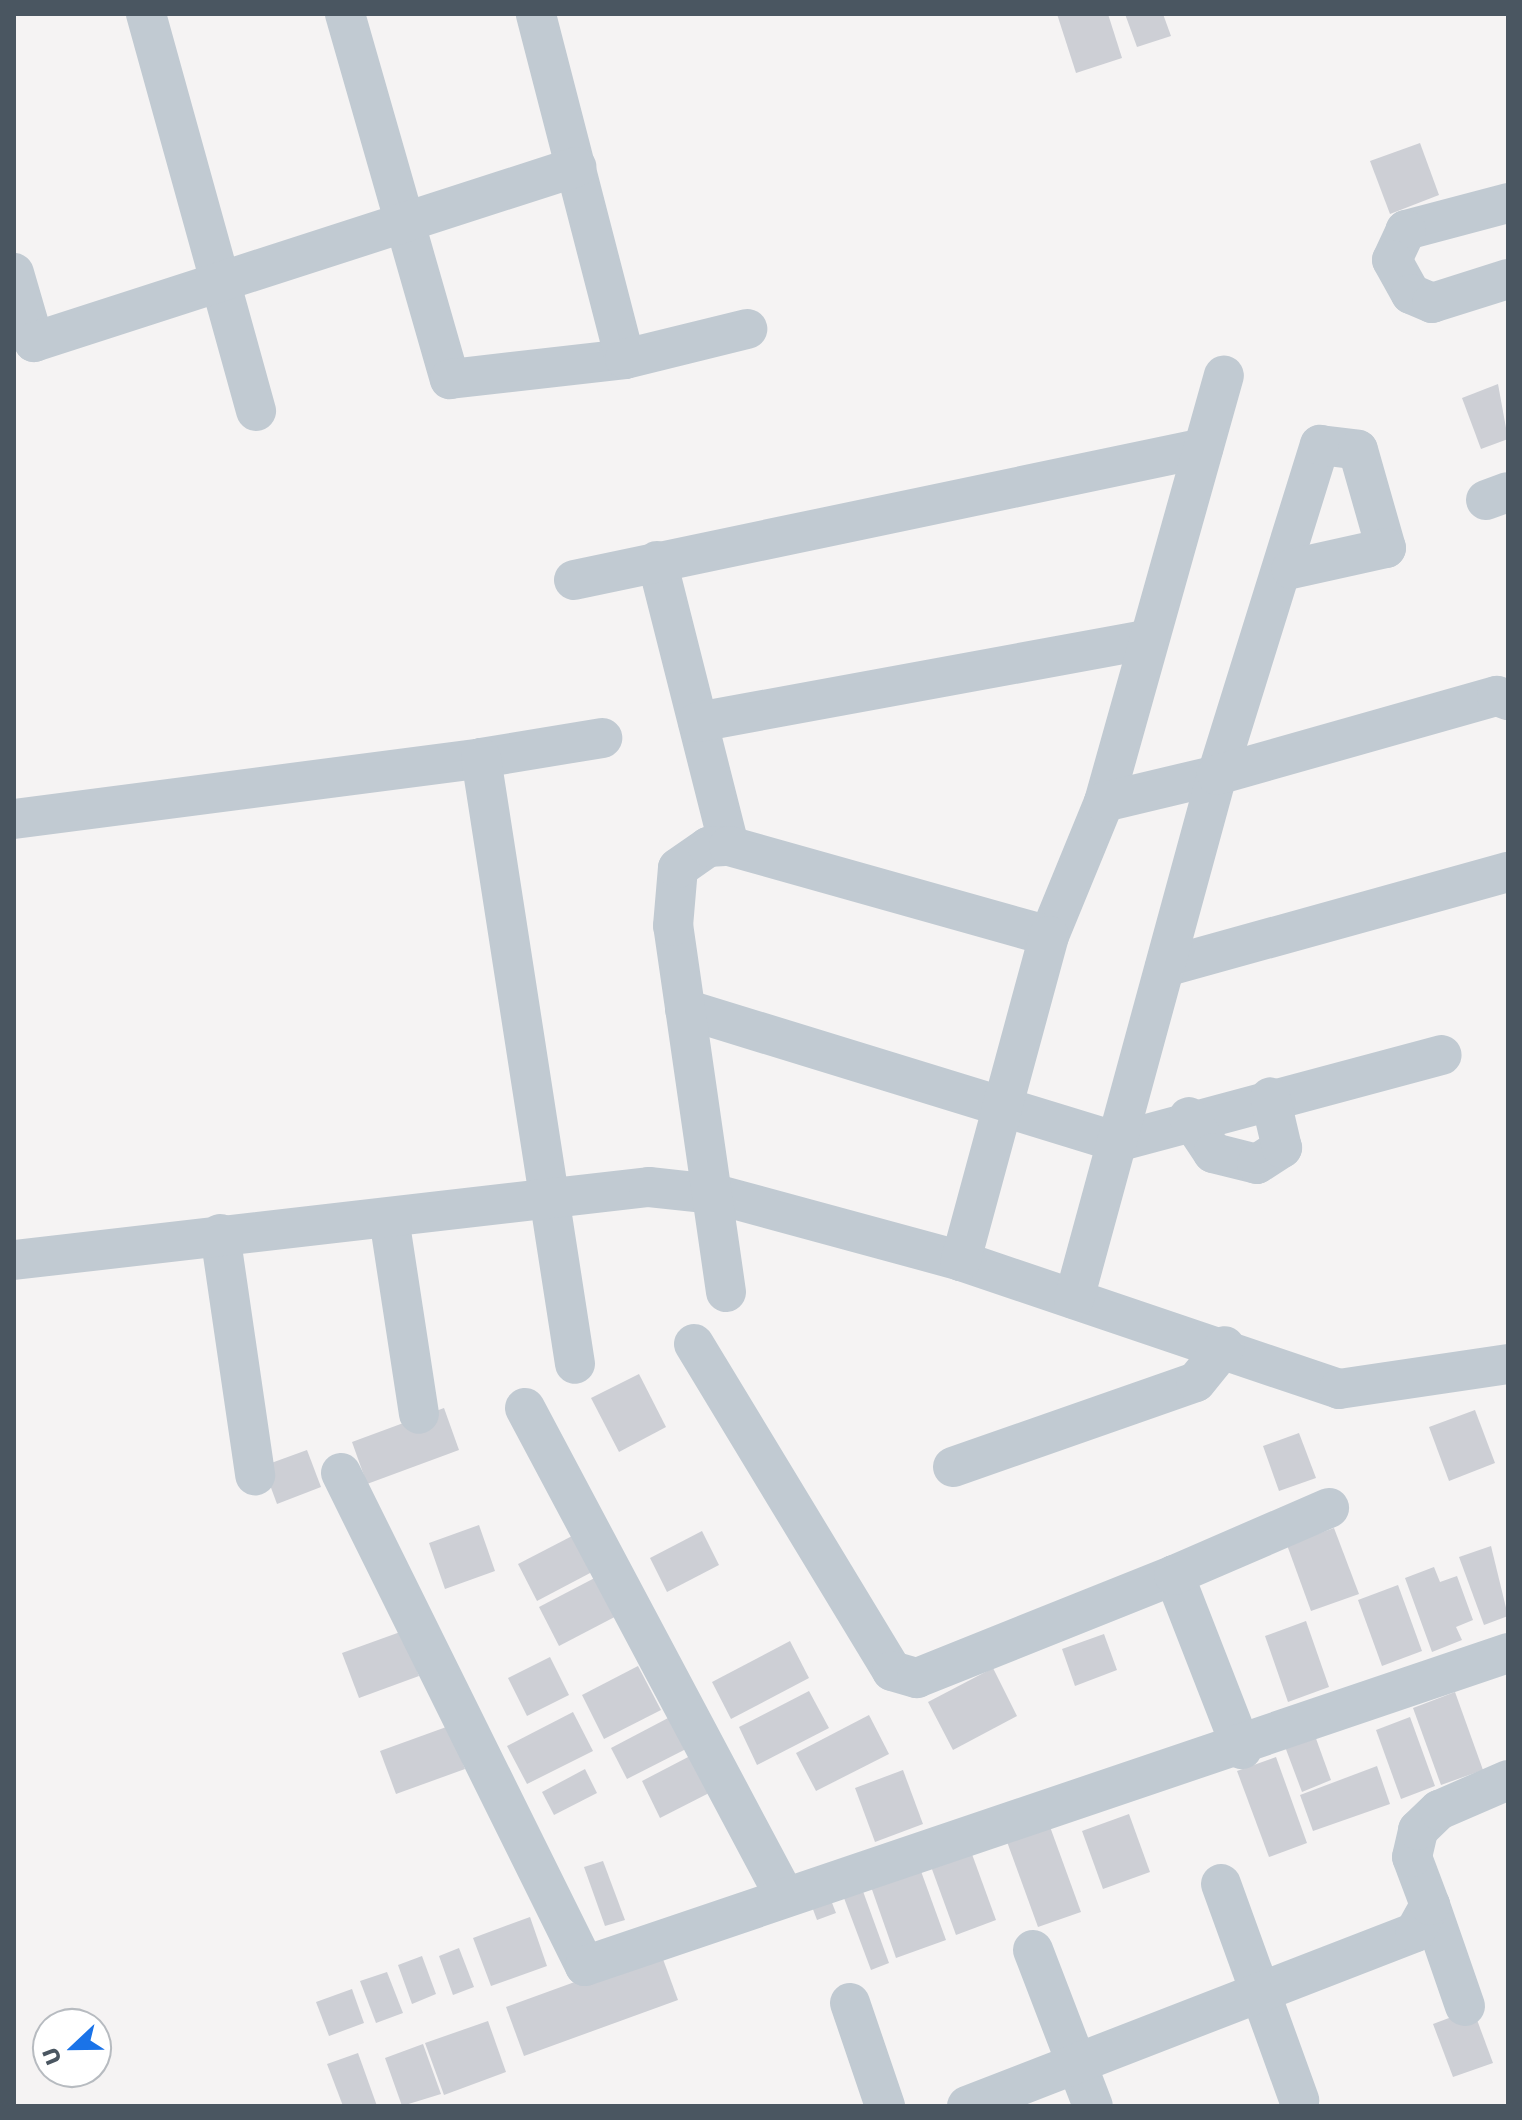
<!DOCTYPE html>
<html>
<head>
<meta charset="utf-8">
<style>
  body { margin:0 }
  #map { position:relative; width:1522px; height:2120px; overflow:hidden; background:#f5f3f3; font-family:"Golos Text",sans-serif }
  div>[style] { position:absolute }
  .building>* { inset:0; background:#cdcfd5 }
  .minor>* { height:40px; margin:-20px; padding:0 20px; transform-origin:20px; border-radius:20px; background:#c1cad2 }
  span { translate:-50% -50%; white-space:nowrap; text-align:center; line-height:1.15; -webkit-text-stroke:7px #fff; paint-order:stroke }
  .frame { position:absolute; inset:0; border:16px solid #4a5661; pointer-events:none }
  .north { position:absolute; left:32px; top:2008px; width:80px; height:80px; box-sizing:border-box; background:#fff; border:2px solid #b7bbc0; border-radius:50%; rotate:248deg; font-size:22px; font-weight:700; line-height:32px; text-align:center; color:#4a5661 }
  .north::after { content:''; display:block; margin:auto; width:28px; height:36px; background:#1a73e8; clip-path:polygon(50% 0,100% 100%,50% 72%,0 100%) }
</style>
</head>
<body>
<div id="map">
  <div class="building">
    <i style="clip-path:polygon(1057px 14px,1108px 14px,1122px 58px,1076px 73px)"></i>
    <i style="clip-path:polygon(1125px 14px,1163px 14px,1171px 36px,1137px 47px)"></i>
    <i style="clip-path:polygon(1420px 143px,1439px 195px,1390px 214px,1370px 161px)"></i>
    <i style="clip-path:polygon(1498px 384px,1508px 439px,1481px 449px,1462px 398px)"></i>
    <i style="clip-path:polygon(639px 1374px,666px 1427px,619px 1452px,591px 1398px)"></i>
    <i style="clip-path:polygon(444px 1408px,459px 1450px,367px 1484px,352px 1442px)"></i>
    <i style="clip-path:polygon(1475px 1410px,1495px 1463px,1449px 1481px,1429px 1427px)"></i>
    <i style="clip-path:polygon(1299px 1433px,1316px 1478px,1279px 1491px,1263px 1446px)"></i>
    <i style="clip-path:polygon(307px 1450px,321px 1487px,277px 1504px,263px 1466px)"></i>
    <i style="clip-path:polygon(479px 1525px,495px 1571px,445px 1589px,429px 1543px)"></i>
    <i style="clip-path:polygon(1334px 1528px,1359px 1594px,1311px 1611px,1287px 1545px)"></i>
    <i style="clip-path:polygon(702px 1531px,719px 1565px,667px 1592px,650px 1558px)"></i>
    <i style="clip-path:polygon(574px 1535px,592px 1572px,537px 1601px,518px 1564px)"></i>
    <i style="clip-path:polygon(1491px 1546px,1508px 1616px,1484px 1625px,1459px 1557px)"></i>
    <i style="clip-path:polygon(1434px 1567px,1440px 1582px,1457px 1576px,1473px 1620px,1456px 1627px,1462px 1640px,1432px 1652px,1405px 1578px)"></i>
    <i style="clip-path:polygon(608px 1571px,628px 1610px,559px 1646px,539px 1607px)"></i>
    <i style="clip-path:polygon(1398px 1585px,1422px 1651px,1382px 1666px,1358px 1600px)"></i>
    <i style="clip-path:polygon(1306px 1621px,1329px 1687px,1288px 1702px,1265px 1636px)"></i>
    <i style="clip-path:polygon(403px 1631px,419px 1676px,359px 1698px,342px 1653px)"></i>
    <i style="clip-path:polygon(1104px 1634px,1117px 1670px,1075px 1686px,1062px 1649px)"></i>
    <i style="clip-path:polygon(790px 1641px,809px 1678px,731px 1719px,712px 1682px)"></i>
    <i style="clip-path:polygon(550px 1657px,569px 1695px,527px 1716px,508px 1678px)"></i>
    <i style="clip-path:polygon(638px 1666px,661px 1710px,604px 1739px,582px 1695px)"></i>
    <i style="clip-path:polygon(993px 1668px,1017px 1716px,953px 1750px,928px 1702px)"></i>
    <i style="clip-path:polygon(809px 1691px,829px 1728px,757px 1765px,739px 1727px)"></i>
    <i style="clip-path:polygon(1455px 1692px,1483px 1770px,1441px 1785px,1413px 1708px)"></i>
    <i style="clip-path:polygon(573px 1712px,593px 1751px,527px 1784px,507px 1746px)"></i>
    <i style="clip-path:polygon(869px 1715px,889px 1754px,816px 1791px,796px 1753px)"></i>
    <i style="clip-path:polygon(670px 1717px,686px 1749px,627px 1779px,611px 1748px)"></i>
    <i style="clip-path:polygon(1410px 1717px,1435px 1786px,1401px 1799px,1376px 1730px)"></i>
    <i style="clip-path:polygon(449px 1726px,465px 1769px,396px 1794px,380px 1751px)"></i>
    <i style="clip-path:polygon(1314px 1733px,1331px 1780px,1302px 1792px,1284px 1744px)"></i>
    <i style="clip-path:polygon(692px 1755px,711px 1792px,660px 1818px,642px 1781px)"></i>
    <i style="clip-path:polygon(1276px 1757px,1307px 1843px,1269px 1857px,1237px 1771px)"></i>
    <i style="clip-path:polygon(1377px 1766px,1390px 1804px,1313px 1831px,1300px 1795px)"></i>
    <i style="clip-path:polygon(585px 1769px,597px 1793px,554px 1815px,542px 1792px)"></i>
    <i style="clip-path:polygon(903px 1770px,923px 1824px,875px 1842px,855px 1788px)"></i>
    <i style="clip-path:polygon(1129px 1814px,1150px 1872px,1103px 1889px,1082px 1831px)"></i>
    <i style="clip-path:polygon(1049px 1824px,1081px 1912px,1038px 1927px,1006px 1839px)"></i>
    <i style="clip-path:polygon(969px 1846px,996px 1920px,956px 1935px,929px 1861px)"></i>
    <i style="clip-path:polygon(603px 1861px,625px 1920px,605px 1926px,584px 1867px)"></i>
    <i style="clip-path:polygon(918px 1863px,946px 1940px,896px 1958px,869px 1881px)"></i>
    <i style="clip-path:polygon(860px 1883px,889px 1963px,871px 1970px,841px 1890px)"></i>
    <i style="clip-path:polygon(827px 1890px,836px 1913px,817px 1920px,808px 1896px)"></i>
    <i style="clip-path:polygon(530px 1917px,547px 1966px,491px 1986px,473px 1938px)"></i>
    <i style="clip-path:polygon(459px 1948px,474px 1987px,453px 1995px,439px 1956px)"></i>
    <i style="clip-path:polygon(660px 1951px,678px 2000px,524px 2056px,506px 2007px)"></i>
    <i style="clip-path:polygon(422px 1956px,436px 1994px,412px 2004px,398px 1965px)"></i>
    <i style="clip-path:polygon(387px 1972px,403px 2013px,376px 2023px,360px 1981px)"></i>
    <i style="clip-path:polygon(352px 1989px,364px 2023px,329px 2036px,316px 2002px)"></i>
    <i style="clip-path:polygon(1473px 2009px,1493px 2063px,1453px 2077px,1433px 2024px)"></i>
    <i style="clip-path:polygon(488px 2021px,506px 2072px,444px 2095px,425px 2043px)"></i>
    <i style="clip-path:polygon(423px 2044px,441px 2094px,402px 2106px,385px 2058px)"></i>
    <i style="clip-path:polygon(358px 2053px,377px 2106px,343px 2106px,327px 2064px)"></i>
  </div>
  <div class="minor">
    <i style="left:146px;top:14px;width:412px;rotate:74.5deg"></i>
    <i style="left:345px;top:14px;width:380px;rotate:74deg"></i>
    <i style="left:450px;top:379px;width:176px;rotate:-6.5deg"></i>
    <i style="left:625px;top:359px;width:356px;rotate:-104.5deg"></i>
    <i style="left:1508px;top:203px;width:106px;rotate:165.2deg"></i>
    <i style="left:1406px;top:230px;width:33px;rotate:115deg"></i>
    <i style="left:1392px;top:260px;width:39px;rotate:61deg"></i>
    <i style="left:1411px;top:294px;width:23px;rotate:23deg"></i>
    <i style="left:1432px;top:303px;width:80px;rotate:-17.5deg"></i>
    <i style="left:14px;top:273px;width:72px;rotate:73.8deg"></i>
    <i style="left:34px;top:342px;width:570px;rotate:-17.89deg"></i>
    <i style="left:625px;top:359px;width:126px;rotate:-13.8deg"></i>
    <i style="left:1486px;top:500px;width:23px;rotate:-20deg"></i>
    <i style="left:657px;top:561px;width:294px;rotate:75.8deg"></i>
    <i style="left:574px;top:580px;width:643px;rotate:-11.85deg"></i>
    <i style="left:698px;top:722px;width:455px;rotate:-10.4deg"></i>
    <i style="left:481px;top:758px;width:123px;rotate:-9.4deg"></i>
    <i style="left:1104px;top:802px;width:443px;rotate:-74.3deg"></i>
    <i style="left:14px;top:819px;width:471px;rotate:-7.4deg"></i>
    <i style="left:481px;top:758px;width:613px;rotate:81.18deg"></i>
    <i style="left:1049px;top:936px;width:145px;rotate:-67.7deg"></i>
    <i style="left:1104px;top:802px;width:116px;rotate:-13.4deg"></i>
    <i style="left:1217px;top:775px;width:346px;rotate:-72.7deg"></i>
    <i style="left:1320px;top:445px;width:38px;rotate:7deg"></i>
    <i style="left:1358px;top:450px;width:102px;rotate:74.1deg"></i>
    <i style="left:1386px;top:548px;width:97px;rotate:167.5deg"></i>
    <i style="left:1165px;top:967px;width:356px;rotate:-15.5deg"></i>
    <i style="left:685px;top:1009px;width:452px;rotate:17.1deg"></i>
    <i style="left:1117px;top:1142px;width:336px;rotate:-15deg"></i>
    <i style="left:1189px;top:1117px;width:43px;rotate:56.3deg"></i>
    <i style="left:1213px;top:1153px;width:45px;rotate:14deg"></i>
    <i style="left:1257px;top:1164px;width:30px;rotate:-33deg"></i>
    <i style="left:1282px;top:1148px;width:52px;rotate:-103.2deg"></i>
    <i style="left:389px;top:1218px;width:198px;rotate:81.3deg"></i>
    <i style="left:220px;top:1234px;width:244px;rotate:81.7deg"></i>
    <i style="left:14px;top:1260px;width:639px;rotate:-6.56deg"></i>
    <i style="left:649px;top:1187px;width:66px;rotate:6.1deg"></i>
    <i style="left:715px;top:1194px;width:255px;rotate:15.2deg"></i>
    <i style="left:961px;top:1261px;width:399px;rotate:18.7deg"></i>
    <i style="left:1339px;top:1389px;width:171px;rotate:-8.4deg"></i>
    <i style="left:726px;top:1292px;width:370px;rotate:-98.2deg"></i>
    <i style="left:673px;top:926px;width:58px;rotate:-85.1deg"></i>
    <i style="left:678px;top:868px;width:37px;rotate:-35deg"></i>
    <i style="left:708px;top:847px;width:21px;rotate:-3deg"></i>
    <i style="left:729px;top:846px;width:332px;rotate:15.7deg"></i>
    <i style="left:1049px;top:936px;width:337px;rotate:105.2deg"></i>
    <i style="left:1074px;top:1299px;width:543px;rotate:-74.74deg"></i>
    <i style="left:1217px;top:775px;width:291px;rotate:-15.8deg"></i>
    <i style="left:1497px;top:696px;width:12px;rotate:20deg"></i>
    <i style="left:694px;top:1344px;width:382px;rotate:58.8deg"></i>
    <i style="left:892px;top:1671px;width:26px;rotate:16deg"></i>
    <i style="left:917px;top:1678px;width:277px;rotate:-21.8deg"></i>
    <i style="left:1174px;top:1575px;width:187px;rotate:68.7deg"></i>
    <i style="left:525px;top:1408px;width:554px;rotate:62deg"></i>
    <i style="left:953px;top:1467px;width:257px;rotate:-19.3deg"></i>
    <i style="left:1196px;top:1382px;width:46px;rotate:-51.1deg"></i>
    <i style="left:341px;top:1473px;width:550px;rotate:63.67deg"></i>
    <i style="left:585px;top:1966px;width:975px;rotate:-18.73deg"></i>
    <i style="left:1174px;top:1575px;width:169px;rotate:-23.4deg"></i>
    <i style="left:1221px;top:1884px;width:230px;rotate:70.1deg"></i>
    <i style="left:1430px;top:1905px;width:107px;rotate:70.9deg"></i>
    <i style="left:1033px;top:1950px;width:167px;rotate:69deg"></i>
    <i style="left:850px;top:2003px;width:109px;rotate:71.2deg"></i>
    <i style="left:967px;top:2106px;width:481px;rotate:-21.2deg"></i>
    <i style="left:1415px;top:1932px;width:31px;rotate:-61deg"></i>
    <i style="left:1430px;top:1905px;width:51px;rotate:-110.6deg"></i>
    <i style="left:1412px;top:1857px;width:28px;rotate:-77deg"></i>
    <i style="left:1418px;top:1830px;width:29px;rotate:-44deg"></i>
    <i style="left:1439px;top:1810px;width:75px;rotate:-23.5deg"></i>
  </div>
  <div class="frame"></div>
  <div class="north">U</div>
</div>
</body>
</html>
